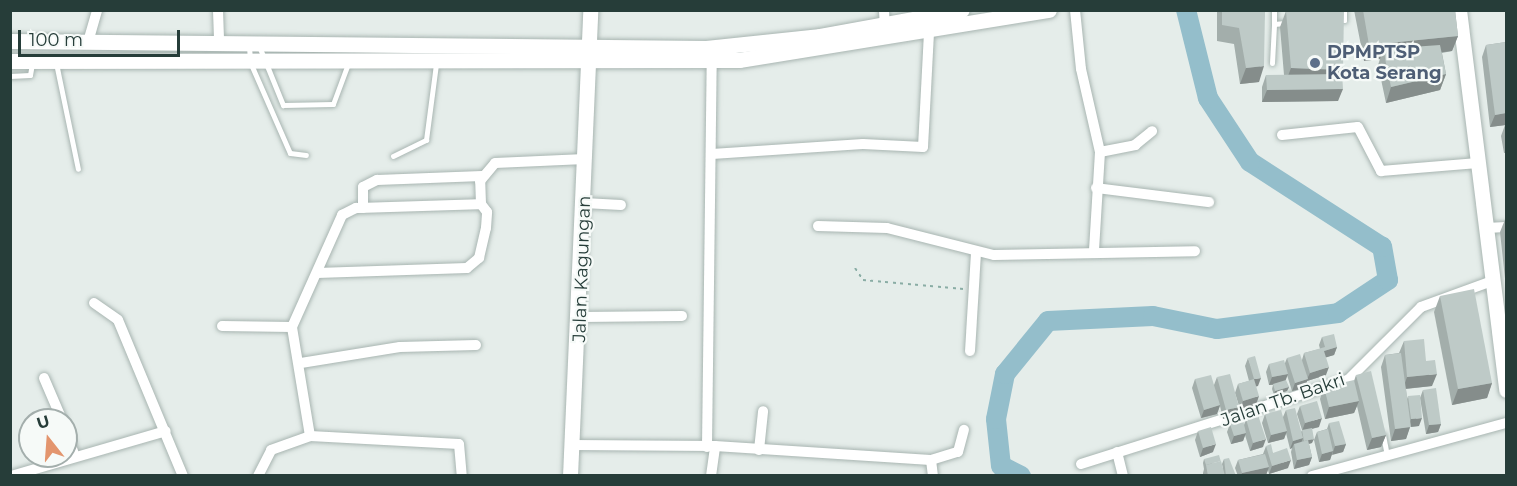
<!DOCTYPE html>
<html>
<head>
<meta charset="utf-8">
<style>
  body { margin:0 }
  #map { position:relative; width:1517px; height:486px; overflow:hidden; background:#e5edea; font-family:Montserrat,sans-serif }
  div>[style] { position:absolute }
  .river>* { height:20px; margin:-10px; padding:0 10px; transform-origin:10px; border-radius:10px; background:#94becb }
  .path>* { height:2px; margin-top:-1px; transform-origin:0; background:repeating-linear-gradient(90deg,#8aada5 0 3px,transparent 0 7.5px) }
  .roads { filter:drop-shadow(0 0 2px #a8b5b1) drop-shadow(0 0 2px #a8b5b1) }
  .lane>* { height:5px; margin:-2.5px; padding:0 2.5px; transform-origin:2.5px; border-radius:2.5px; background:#fff }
  .street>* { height:10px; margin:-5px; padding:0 5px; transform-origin:5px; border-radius:5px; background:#fff }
  .secondary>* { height:15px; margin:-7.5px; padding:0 7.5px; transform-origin:7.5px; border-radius:7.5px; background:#fff }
  .wall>* { inset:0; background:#a3aeab }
  .shaded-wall>* { inset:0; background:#858d8b }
  .building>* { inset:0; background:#becac7 }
  .dots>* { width:16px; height:16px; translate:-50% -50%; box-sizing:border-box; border:3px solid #f6faf8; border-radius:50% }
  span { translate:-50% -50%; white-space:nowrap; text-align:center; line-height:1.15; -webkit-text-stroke:4.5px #f6faf8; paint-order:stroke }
  .service-label { font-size:18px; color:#4e5e75; font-weight:700 }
  .left { translate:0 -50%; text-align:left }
  .street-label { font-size:18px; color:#263d39 }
  .frame { position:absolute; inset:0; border:12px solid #263d39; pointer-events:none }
  .north { position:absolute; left:18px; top:408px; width:60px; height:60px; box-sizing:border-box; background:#f6faf8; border:2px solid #a3aeac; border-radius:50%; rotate:343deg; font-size:16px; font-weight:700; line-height:24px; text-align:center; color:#263d39 }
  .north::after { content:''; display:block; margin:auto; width:21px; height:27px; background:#e3956e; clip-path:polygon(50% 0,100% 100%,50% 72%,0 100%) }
  .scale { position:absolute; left:18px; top:30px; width:162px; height:27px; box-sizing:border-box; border:3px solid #263d39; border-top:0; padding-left:8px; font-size:18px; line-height:21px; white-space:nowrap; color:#263d39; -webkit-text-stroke:4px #f6faf8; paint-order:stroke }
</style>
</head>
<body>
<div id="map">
  <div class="river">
    <i style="left:1021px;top:476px;width:22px;rotate:-153deg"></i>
    <i style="left:1001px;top:466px;width:47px;rotate:-96.1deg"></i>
    <i style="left:996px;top:419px;width:46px;rotate:-78.7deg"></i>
    <i style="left:1005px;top:374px;width:68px;rotate:-50.9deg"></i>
    <i style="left:1048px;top:321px;width:105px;rotate:-2.7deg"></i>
    <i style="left:1153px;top:316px;width:65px;rotate:11.5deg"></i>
    <i style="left:1217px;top:329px;width:122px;rotate:-7.5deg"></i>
    <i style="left:1338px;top:313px;width:60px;rotate:-33.4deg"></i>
    <i style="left:1388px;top:280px;width:34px;rotate:-100deg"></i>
    <i style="left:1382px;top:247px;width:157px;rotate:-147.2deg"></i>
    <i style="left:1250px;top:162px;width:77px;rotate:-123.3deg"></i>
    <i style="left:1208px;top:98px;width:91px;rotate:-104deg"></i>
  </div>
  <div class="path">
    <i style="left:855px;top:268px;width:14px;rotate:56deg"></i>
    <i style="left:863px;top:280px;width:101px;rotate:5.1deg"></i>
  </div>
  <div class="roads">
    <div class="lane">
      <i style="left:1274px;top:10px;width:14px;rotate:90deg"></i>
      <i style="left:1274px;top:24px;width:11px;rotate:-5deg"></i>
      <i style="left:1337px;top:20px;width:7px"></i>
      <i style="left:1344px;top:20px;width:10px;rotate:-90deg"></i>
      <i style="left:249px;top:46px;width:16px;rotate:86deg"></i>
      <i style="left:250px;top:62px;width:99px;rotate:66.3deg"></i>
      <i style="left:290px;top:153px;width:16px;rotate:7deg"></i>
      <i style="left:259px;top:46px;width:64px;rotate:67.9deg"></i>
      <i style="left:283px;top:105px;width:50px;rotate:-1.1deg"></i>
      <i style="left:333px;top:104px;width:46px;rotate:-69.6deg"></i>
      <i style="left:56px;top:63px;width:108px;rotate:78.3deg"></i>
      <i style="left:1272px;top:63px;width:39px;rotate:-87deg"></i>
      <i style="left:10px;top:76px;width:20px;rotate:-3deg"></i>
      <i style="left:30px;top:75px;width:11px;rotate:-80deg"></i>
      <i style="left:393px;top:156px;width:37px;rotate:-26deg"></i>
      <i style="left:426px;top:140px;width:77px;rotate:-82.5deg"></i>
      <i style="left:1383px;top:435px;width:20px;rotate:79deg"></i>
    </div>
    <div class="street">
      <i style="left:218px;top:10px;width:34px;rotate:88deg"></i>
      <i style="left:884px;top:10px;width:18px;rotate:87deg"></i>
      <i style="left:1075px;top:10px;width:59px;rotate:84.2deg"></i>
      <i style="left:1081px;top:69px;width:85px;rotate:77.1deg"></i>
      <i style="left:1100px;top:152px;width:98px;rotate:93.5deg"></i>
      <i style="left:88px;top:42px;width:33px;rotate:-74deg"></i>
      <i style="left:1282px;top:135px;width:76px;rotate:-6deg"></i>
      <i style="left:1358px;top:127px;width:50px;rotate:62.4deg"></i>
      <i style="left:1381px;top:171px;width:97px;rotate:-4.7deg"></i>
      <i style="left:1100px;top:152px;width:36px;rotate:-11deg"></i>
      <i style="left:1135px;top:145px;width:22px;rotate:-39deg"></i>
      <i style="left:712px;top:154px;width:151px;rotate:-3.8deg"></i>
      <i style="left:863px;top:144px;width:60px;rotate:2.9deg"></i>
      <i style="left:923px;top:147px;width:116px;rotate:-87deg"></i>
      <i style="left:1096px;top:188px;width:114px;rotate:7.1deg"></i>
      <i style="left:584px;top:203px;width:37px;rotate:3deg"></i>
      <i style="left:481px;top:204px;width:23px;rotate:-92deg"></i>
      <i style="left:480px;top:181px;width:23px;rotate:-50deg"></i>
      <i style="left:495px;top:163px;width:90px;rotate:-2.5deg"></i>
      <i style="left:363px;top:208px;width:21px;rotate:-90deg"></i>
      <i style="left:363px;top:187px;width:16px;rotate:-27deg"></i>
      <i style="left:377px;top:180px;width:105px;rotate:-2.2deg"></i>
      <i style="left:818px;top:226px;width:69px;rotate:1.7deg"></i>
      <i style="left:887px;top:228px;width:110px;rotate:14.2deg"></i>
      <i style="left:994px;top:255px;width:201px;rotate:-1.1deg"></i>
      <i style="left:1486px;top:228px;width:20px;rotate:-3deg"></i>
      <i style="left:317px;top:273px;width:150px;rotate:-1.9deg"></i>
      <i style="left:467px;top:268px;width:16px;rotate:-40deg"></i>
      <i style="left:479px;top:258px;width:31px;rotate:-77deg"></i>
      <i style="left:486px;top:228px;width:16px;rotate:-86deg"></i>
      <i style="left:487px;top:212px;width:10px;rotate:-127deg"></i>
      <i style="left:94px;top:303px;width:29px;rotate:35deg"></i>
      <i style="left:118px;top:320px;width:169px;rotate:67.4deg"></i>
      <i style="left:580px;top:317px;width:102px;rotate:-0.6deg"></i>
      <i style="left:222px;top:326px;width:70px;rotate:0.8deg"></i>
      <i style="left:970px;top:351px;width:98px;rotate:-86.5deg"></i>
      <i style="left:301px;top:363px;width:100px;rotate:-9.2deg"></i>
      <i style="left:400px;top:347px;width:76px;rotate:-1.5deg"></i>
      <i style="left:44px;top:378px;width:46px;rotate:66.8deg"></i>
      <i style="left:66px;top:431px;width:24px;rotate:71deg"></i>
      <i style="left:310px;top:436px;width:110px;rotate:-99.4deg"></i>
      <i style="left:292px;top:327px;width:123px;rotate:-65.9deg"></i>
      <i style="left:342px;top:215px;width:16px;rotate:-27deg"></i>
      <i style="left:356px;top:208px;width:125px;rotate:-1.8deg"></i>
      <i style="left:572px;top:445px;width:143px;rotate:0.4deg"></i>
      <i style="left:715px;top:446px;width:216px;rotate:3.7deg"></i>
      <i style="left:931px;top:460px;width:28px;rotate:-17deg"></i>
      <i style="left:958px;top:452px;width:23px;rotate:-75deg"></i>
      <i style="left:707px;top:447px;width:386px;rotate:-89.3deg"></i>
      <i style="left:759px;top:450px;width:39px;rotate:-84deg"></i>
      <i style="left:1117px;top:452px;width:25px;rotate:76deg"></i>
      <i style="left:931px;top:460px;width:16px;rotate:83deg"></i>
      <i style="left:1081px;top:464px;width:280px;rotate:-17.5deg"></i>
      <i style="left:1348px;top:380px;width:103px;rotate:-45deg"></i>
      <i style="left:1421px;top:307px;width:76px;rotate:-20.1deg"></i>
      <i style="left:11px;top:476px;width:161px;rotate:-16.2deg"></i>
      <i style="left:258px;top:476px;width:29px;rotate:-63deg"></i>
      <i style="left:271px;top:450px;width:41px;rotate:-19.7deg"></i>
      <i style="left:310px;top:436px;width:149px;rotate:3.1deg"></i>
      <i style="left:459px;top:444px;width:32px;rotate:85deg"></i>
      <i style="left:711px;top:476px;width:30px;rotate:-82deg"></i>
      <i style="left:1312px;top:476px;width:201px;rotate:-15.3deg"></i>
    </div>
    <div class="secondary">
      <i style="left:1459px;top:10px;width:383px;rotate:82.9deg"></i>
      <i style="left:10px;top:41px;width:696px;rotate:0.58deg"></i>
      <i style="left:706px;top:48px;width:115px;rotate:-6deg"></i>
      <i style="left:820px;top:36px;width:144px;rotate:-10.4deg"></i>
      <i style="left:10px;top:61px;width:729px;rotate:-0.08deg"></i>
      <i style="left:739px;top:60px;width:314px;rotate:-9.2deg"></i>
      <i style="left:570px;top:476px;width:466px;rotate:-87.5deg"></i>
    </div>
  </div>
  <div class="wall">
    <i style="clip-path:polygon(1217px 10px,1265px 10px,1259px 82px,1240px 84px,1234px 44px,1217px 41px)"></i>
    <i style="clip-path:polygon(1354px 10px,1455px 10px,1458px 36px,1452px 51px,1442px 53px,1446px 74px,1440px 90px,1386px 103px,1378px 65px,1380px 59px,1364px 61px)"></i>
    <i style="clip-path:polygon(1286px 11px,1341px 74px,1338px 101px,1262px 102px,1262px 87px,1266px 75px,1284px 75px,1280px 27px)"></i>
    <i style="clip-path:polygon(1506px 42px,1506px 153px,1504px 153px,1501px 136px,1505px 125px,1490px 127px,1482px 57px,1486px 45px)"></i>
    <i style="clip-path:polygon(1506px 217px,1506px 216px,1506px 288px,1500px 232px)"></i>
    <i style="clip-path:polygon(1440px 296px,1492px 383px,1487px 398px,1452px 405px,1434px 312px)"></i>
    <i style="clip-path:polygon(1322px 337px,1337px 347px,1334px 355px,1326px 357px,1326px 375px,1307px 381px,1305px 388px,1292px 391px,1287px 375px,1285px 380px,1289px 387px,1287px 391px,1274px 395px,1272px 389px,1273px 385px,1269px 385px,1266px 372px,1269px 364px,1285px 363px,1287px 358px,1302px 360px,1304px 353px,1320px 349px,1319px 345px)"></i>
    <i style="clip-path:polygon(1404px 341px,1426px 361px,1432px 386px,1406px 389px,1407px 399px,1408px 396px,1419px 426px,1410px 427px,1406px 439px,1391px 441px,1381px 367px,1385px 355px,1399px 353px)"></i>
    <i style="clip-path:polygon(1248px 358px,1258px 386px,1256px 386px,1256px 405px,1240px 409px,1235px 393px,1238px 384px,1249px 381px,1245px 366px)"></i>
    <i style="clip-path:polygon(1356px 375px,1386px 435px,1381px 447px,1367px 450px,1357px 406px,1354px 413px,1325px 419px,1320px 399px,1324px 387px,1354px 381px)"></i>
    <i style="clip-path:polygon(1217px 377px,1236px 415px,1223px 419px,1220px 406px,1217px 414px,1201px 418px,1192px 388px,1195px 379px,1214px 385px)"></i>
    <i style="clip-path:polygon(1423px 390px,1441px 424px,1438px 432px,1426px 434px,1420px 398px)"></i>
    <i style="clip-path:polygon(1300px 406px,1319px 427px,1312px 429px,1312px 443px,1309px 444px,1312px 457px,1309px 465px,1294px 469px,1291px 452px,1292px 448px,1290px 449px,1286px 433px,1284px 439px,1268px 443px,1262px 423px,1265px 414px,1283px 417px,1286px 410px,1301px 432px,1302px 430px,1297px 414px)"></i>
    <i style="clip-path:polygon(1246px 419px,1263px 447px,1250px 451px,1245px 435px,1243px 441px,1231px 444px,1227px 432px,1230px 424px,1244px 425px)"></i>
    <i style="clip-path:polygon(1329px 423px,1346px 444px,1343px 452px,1332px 454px,1330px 460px,1319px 462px,1314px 440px,1317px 432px,1327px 429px)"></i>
    <i style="clip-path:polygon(1198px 431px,1213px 452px,1200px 457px,1195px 440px)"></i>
    <i style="clip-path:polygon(1266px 446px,1288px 468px,1269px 474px,1268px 470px,1266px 475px,1238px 476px,1235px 468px,1238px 460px,1263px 454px)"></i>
    <i style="clip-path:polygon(1204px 459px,1223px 469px,1222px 464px,1224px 459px,1236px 476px,1203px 476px,1203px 473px,1204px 469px,1203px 463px)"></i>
  </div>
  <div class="shaded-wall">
    <i style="clip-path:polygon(1458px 36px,1452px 51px,1385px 59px,1383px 49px,1380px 59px,1364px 61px,1369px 45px)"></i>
    <i style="clip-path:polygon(1264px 66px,1259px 82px,1240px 84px,1246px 68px)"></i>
    <i style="clip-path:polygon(1291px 68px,1343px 70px,1337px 85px,1285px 84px)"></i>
    <i style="clip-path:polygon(1446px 74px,1440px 90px,1386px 103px,1391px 87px)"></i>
    <i style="clip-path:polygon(1343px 89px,1338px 101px,1262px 102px,1267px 90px)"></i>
    <i style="clip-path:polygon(1506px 113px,1506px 125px,1490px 127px,1495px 115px)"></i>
    <i style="clip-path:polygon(1337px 347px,1334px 355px,1321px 359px,1324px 351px)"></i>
    <i style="clip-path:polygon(1329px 367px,1326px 375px,1307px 381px,1305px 388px,1292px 391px,1295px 383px,1307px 379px,1310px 373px)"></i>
    <i style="clip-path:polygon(1288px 374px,1285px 382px,1269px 385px,1272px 377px)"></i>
    <i style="clip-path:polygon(1437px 374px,1432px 386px,1403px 389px,1407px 377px)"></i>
    <i style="clip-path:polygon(1261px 378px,1258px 386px,1251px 388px,1254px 379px)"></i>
    <i style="clip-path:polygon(1492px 383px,1487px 398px,1452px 405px,1458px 389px)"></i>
    <i style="clip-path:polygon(1289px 387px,1287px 391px,1274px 395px,1275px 391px)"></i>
    <i style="clip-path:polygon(1259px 396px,1256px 405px,1240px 409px,1243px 401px)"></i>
    <i style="clip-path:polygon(1359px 401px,1354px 413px,1325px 419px,1329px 407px)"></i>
    <i style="clip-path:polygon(1220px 405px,1217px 414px,1201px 418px,1204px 410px)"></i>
    <i style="clip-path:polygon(1239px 407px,1236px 415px,1223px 419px,1226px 410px)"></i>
    <i style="clip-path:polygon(1322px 418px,1319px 427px,1302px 431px,1305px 423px)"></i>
    <i style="clip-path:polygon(1422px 418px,1419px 426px,1410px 427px,1406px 439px,1391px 441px,1395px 429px,1408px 427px,1411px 419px)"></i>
    <i style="clip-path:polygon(1441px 424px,1438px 432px,1426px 434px,1429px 425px)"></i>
    <i style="clip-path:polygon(1287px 431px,1284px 439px,1268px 443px,1271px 435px)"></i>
    <i style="clip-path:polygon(1246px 433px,1243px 441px,1231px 444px,1234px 436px)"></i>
    <i style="clip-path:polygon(1386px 435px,1381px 447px,1367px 450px,1372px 438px)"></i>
    <i style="clip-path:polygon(1303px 438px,1300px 446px,1294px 444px,1292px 448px,1290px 449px,1293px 441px)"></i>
    <i style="clip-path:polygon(1266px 439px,1263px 447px,1250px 451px,1253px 443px)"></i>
    <i style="clip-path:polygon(1314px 439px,1312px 443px,1303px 445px,1304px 441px)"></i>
    <i style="clip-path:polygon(1216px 444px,1213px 452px,1200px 457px,1203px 448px)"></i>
    <i style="clip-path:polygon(1346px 444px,1343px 452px,1332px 455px,1335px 446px)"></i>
    <i style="clip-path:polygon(1333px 451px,1330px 460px,1319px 462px,1322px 454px)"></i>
    <i style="clip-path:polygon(1312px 457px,1309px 465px,1294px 469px,1297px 460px)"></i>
    <i style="clip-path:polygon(1291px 460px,1288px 468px,1269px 474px,1272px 466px)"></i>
    <i style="clip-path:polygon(1269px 467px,1266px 475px,1241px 476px,1242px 473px)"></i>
  </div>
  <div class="building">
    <i style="clip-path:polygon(1222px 10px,1265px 10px,1264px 66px,1246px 68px,1239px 28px,1222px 25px)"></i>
    <i style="clip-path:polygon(1344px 10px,1343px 70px,1291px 68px,1286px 11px)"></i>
    <i style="clip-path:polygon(1363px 10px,1455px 10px,1458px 36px,1369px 45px)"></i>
    <i style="clip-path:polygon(1506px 42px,1506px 113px,1495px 115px,1486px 45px)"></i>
    <i style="clip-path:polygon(1440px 45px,1446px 74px,1391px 87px,1383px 49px)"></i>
    <i style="clip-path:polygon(1342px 74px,1343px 89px,1267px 90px,1266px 75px)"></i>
    <i style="clip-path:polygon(1474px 289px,1492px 383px,1458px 389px,1440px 296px)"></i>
    <i style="clip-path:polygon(1334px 334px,1337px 347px,1324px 351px,1329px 367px,1310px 373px,1304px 353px,1325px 347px,1322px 337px)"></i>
    <i style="clip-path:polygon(1424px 339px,1426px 361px,1435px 360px,1437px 374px,1407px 377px,1404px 341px)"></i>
    <i style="clip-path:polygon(1401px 353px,1411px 427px,1395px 429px,1385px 355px)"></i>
    <i style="clip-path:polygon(1300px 354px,1308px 379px,1295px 383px,1287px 358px)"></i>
    <i style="clip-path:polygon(1255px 356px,1261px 378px,1254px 379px,1248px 358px)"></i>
    <i style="clip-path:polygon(1284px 360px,1288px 374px,1272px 377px,1269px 364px)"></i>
    <i style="clip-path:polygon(1371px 371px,1386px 435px,1372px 438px,1356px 375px)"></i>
    <i style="clip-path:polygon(1230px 374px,1239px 407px,1226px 410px,1217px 377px)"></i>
    <i style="clip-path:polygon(1211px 375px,1220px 405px,1204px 410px,1195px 379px)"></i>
    <i style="clip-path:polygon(1254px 379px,1259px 396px,1243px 401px,1238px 384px)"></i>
    <i style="clip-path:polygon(1286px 380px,1289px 387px,1275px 391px,1273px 384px)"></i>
    <i style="clip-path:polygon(1354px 380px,1359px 401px,1329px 407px,1324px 387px)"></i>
    <i style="clip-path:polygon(1436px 388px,1441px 424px,1429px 425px,1423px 390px)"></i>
    <i style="clip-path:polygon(1420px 395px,1422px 418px,1411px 419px,1408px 396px)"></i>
    <i style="clip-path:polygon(1317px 401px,1322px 418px,1305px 423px,1300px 406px)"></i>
    <i style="clip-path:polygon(1295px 408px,1303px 438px,1293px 441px,1286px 410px)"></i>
    <i style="clip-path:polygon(1281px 410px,1287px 431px,1271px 435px,1265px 414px)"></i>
    <i style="clip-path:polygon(1258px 415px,1266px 439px,1253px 443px,1246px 419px)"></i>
    <i style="clip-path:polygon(1243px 420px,1246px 433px,1234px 436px,1230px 424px)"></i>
    <i style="clip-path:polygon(1339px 421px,1346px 444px,1335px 446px,1329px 423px)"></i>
    <i style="clip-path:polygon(1211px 427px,1216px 444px,1203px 448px,1198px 431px)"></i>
    <i style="clip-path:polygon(1312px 428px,1314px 439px,1304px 441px,1302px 430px)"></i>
    <i style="clip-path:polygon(1328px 429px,1333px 451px,1322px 454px,1317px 432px)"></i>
    <i style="clip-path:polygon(1308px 440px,1312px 457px,1297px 460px,1294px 444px)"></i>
    <i style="clip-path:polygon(1271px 444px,1273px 453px,1287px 448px,1291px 460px,1272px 466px,1266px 446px)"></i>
    <i style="clip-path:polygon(1265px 454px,1269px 467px,1242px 473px,1238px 460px)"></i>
    <i style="clip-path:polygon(1219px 455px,1221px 462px,1221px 461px,1206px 465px,1204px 459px)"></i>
    <i style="clip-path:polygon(1229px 458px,1236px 476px,1226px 476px,1224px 459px)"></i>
    <i style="clip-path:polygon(1221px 461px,1225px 476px,1208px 476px,1206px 465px)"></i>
  </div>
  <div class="dots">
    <i style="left:1315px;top:63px;background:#5c6f8a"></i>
  </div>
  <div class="service-label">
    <span class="left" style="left:1327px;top:63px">DPMPTSP<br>Kota Serang</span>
  </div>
  <div class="street-label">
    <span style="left:582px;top:269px;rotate:-88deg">Jalan Kagungan</span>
    <span style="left:1283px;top:400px;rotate:-19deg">Jalan Tb. Bakri</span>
  </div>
  <div class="frame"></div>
  <div class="north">U</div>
  <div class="scale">100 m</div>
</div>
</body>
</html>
